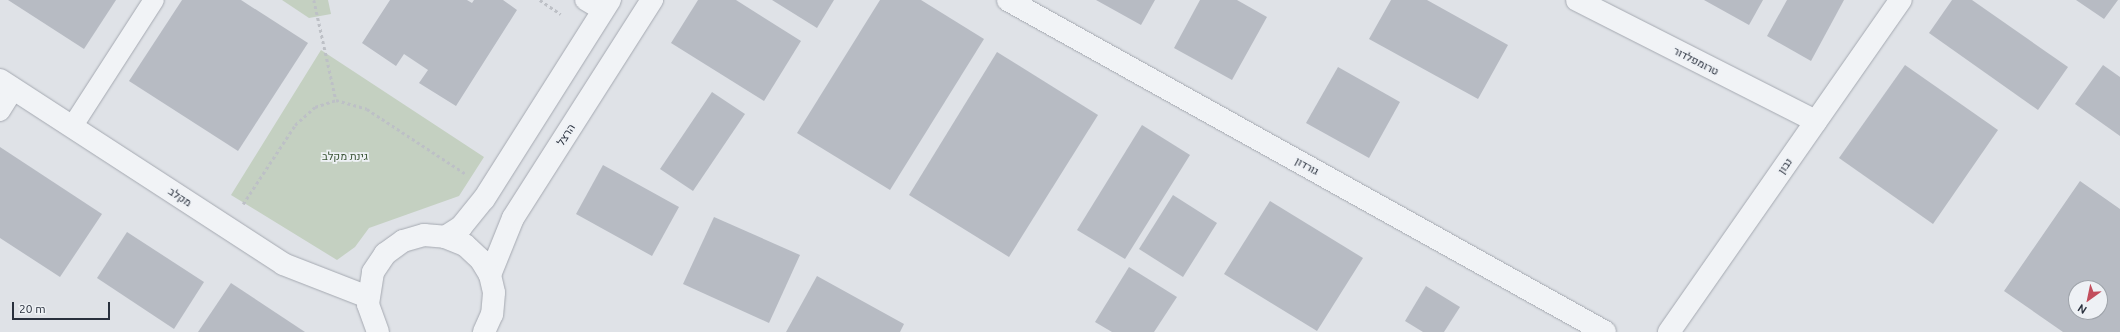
<!DOCTYPE html>
<html>
<head>
<meta charset="utf-8">
<style>
  body { margin:0 }
  #map { position:relative; width:2120px; height:332px; overflow:hidden; background:#dfe2e7; font-family:Ubuntu,Heebo,sans-serif }
  div>[style] { position:absolute }
  .green>* { inset:0; background:#c4d0c1 }
  .building>* { inset:0; background:#b7bbc3 }
  .path>* { height:2.5px; margin-top:-1.25px; transform-origin:0; background:repeating-linear-gradient(90deg,#bdc0c6 0 3px,transparent 0 6px) }
  .roads { filter:drop-shadow(0 0 1px #a5a9b1) drop-shadow(0 0 1px #a5a9b1) }
  .service>* { height:20px; margin:-10px; padding:0 10px; transform-origin:10px; border-radius:10px; background:#f1f3f6 }
  .minor>* { height:22px; margin:-11px; padding:0 11px; transform-origin:11px; border-radius:11px; background:#f1f3f6 }
  .tertiary>* { height:22px; margin:-11px; padding:0 11px; transform-origin:11px; border-radius:11px; background:#f1f3f6 }
  span { translate:-50% -50%; white-space:nowrap; text-align:center; line-height:1.15; -webkit-text-stroke:3.5px #eef1f5; paint-order:stroke }
  .street-label { font-size:11px; color:#29303d }
  .park-label { font-size:11px; color:#3d5738 }
  .north { position:absolute; left:2068px; top:280px; width:40px; height:40px; box-sizing:border-box; background:#eef1f5; border:1px solid #9fa4ab; border-radius:50%; rotate:213deg; font-size:11px; font-weight:700; line-height:16px; text-align:center; color:#29303d }
  .north::after { content:''; display:block; margin:auto; width:14px; height:18px; background:#c24e5d; clip-path:polygon(50% 0,100% 100%,50% 72%,0 100%) }
  .scale { position:absolute; left:12px; top:302px; width:98px; height:18px; box-sizing:border-box; border:2px solid #29303d; border-top:0; padding-left:5px; font-size:12px; line-height:14px; white-space:nowrap; color:#29303d; -webkit-text-stroke:3px #eef1f5; paint-order:stroke }
</style>
</head>
<body>
<div id="map">
  <div class="green">
    <i style="clip-path:polygon(282px 0,328px 0,331px 14px,309px 18px)"></i>
    <i style="clip-path:polygon(321px 50px,484px 157px,459px 196px,369px 228px,355px 247px,337px 260px,231px 195px)"></i>
  </div>
  <div class="building">
    <i style="clip-path:polygon(8px 0,116px 0,84px 49px)"></i>
    <i style="clip-path:polygon(182px 0,241px 0,308px 43px,238px 151px,129px 81px)"></i>
    <i style="clip-path:polygon(390px 0,467px 0,472px 3px,474px 0,503px 0,517px 10px,456px 106px,419px 83px,428px 70px,404px 54px,396px 66px,362px 43px)"></i>
    <i style="clip-path:polygon(698px 0,736px 0,801px 41px,764px 101px,671px 43px)"></i>
    <i style="clip-path:polygon(772px 0,834px 0,817px 28px)"></i>
    <i style="clip-path:polygon(880px 0,921px 0,984px 39px,890px 190px,797px 133px)"></i>
    <i style="clip-path:polygon(1096px 0,1155px 0,1141px 25px)"></i>
    <i style="clip-path:polygon(1200px 0,1237px 0,1267px 17px,1232px 80px,1174px 48px)"></i>
    <i style="clip-path:polygon(1391px 0,1427px 0,1508px 45px,1478px 99px,1369px 39px)"></i>
    <i style="clip-path:polygon(1704px 0,1763px 0,1749px 25px)"></i>
    <i style="clip-path:polygon(1787px 0,1844px 0,1811px 61px,1767px 36px)"></i>
    <i style="clip-path:polygon(1952px 0,1972px 0,2068px 67px,2038px 110px,1929px 33px)"></i>
    <i style="clip-path:polygon(2076px 0,2118px 0,2104px 19px)"></i>
    <i style="clip-path:polygon(997px 52px,1098px 115px,1009px 257px,909px 195px)"></i>
    <i style="clip-path:polygon(1905px 65px,1998px 130px,1933px 224px,1839px 158px)"></i>
    <i style="clip-path:polygon(2103px 65px,2120px 77px,2120px 136px,2075px 104px)"></i>
    <i style="clip-path:polygon(1338px 67px,1400px 102px,1369px 158px,1306px 123px)"></i>
    <i style="clip-path:polygon(712px 92px,745px 114px,693px 191px,660px 169px)"></i>
    <i style="clip-path:polygon(1142px 125px,1190px 155px,1125px 259px,1077px 230px)"></i>
    <i style="clip-path:polygon(0 147px,102px 214px,60px 277px,0 238px)"></i>
    <i style="clip-path:polygon(603px 165px,679px 207px,652px 256px,576px 214px)"></i>
    <i style="clip-path:polygon(evenodd,2080px 181px,2120px 209px,2120px 332px,2063px 332px,2004px 291px,2080px 181px,2076px 288px,2100px 288px,2100px 312px,2076px 312px,2076px 288px)"></i>
    <i style="clip-path:polygon(1173px 195px,1217px 223px,1183px 277px,1139px 249px)"></i>
    <i style="clip-path:polygon(1270px 201px,1363px 258px,1317px 331px,1224px 274px)"></i>
    <i style="clip-path:polygon(714px 217px,800px 255px,769px 323px,683px 284px)"></i>
    <i style="clip-path:polygon(127px 232px,204px 282px,174px 329px,97px 278px)"></i>
    <i style="clip-path:polygon(1129px 267px,1177px 297px,1154px 332px,1112px 332px,1095px 322px)"></i>
    <i style="clip-path:polygon(817px 276px,904px 324px,900px 332px,786px 332px)"></i>
    <i style="clip-path:polygon(231px 283px,305px 332px,198px 332px)"></i>
    <i style="clip-path:polygon(1426px 286px,1460px 307px,1444px 332px,1423px 332px,1405px 321px)"></i>
  </div>
  <div class="path">
    <i style="left:314px;top:0;width:102px;rotate:77.6deg"></i>
    <i style="left:540px;top:0;width:25px;rotate:34deg"></i>
    <i style="left:243px;top:204px;width:95px;rotate:-56.6deg"></i>
    <i style="left:295px;top:125px;width:27px;rotate:-42deg"></i>
    <i style="left:315px;top:107px;width:22px;rotate:-18deg"></i>
    <i style="left:336px;top:100px;width:32px;rotate:16deg"></i>
    <i style="left:367px;top:109px;width:118px;rotate:33.3deg"></i>
  </div>
  <div class="roads">
    <div class="service">
      <i style="left:585px;top:0;width:21px;rotate:31deg"></i>
      <i style="left:0;top:111px;width:26px;rotate:-58deg"></i>
      <i style="left:72px;top:127px;width:151px;rotate:-57.2deg"></i>
    </div>
    <div class="minor">
      <i style="left:1008px;top:0;width:683px;rotate:29.08deg"></i>
      <i style="left:1577px;top:0;width:268px;rotate:26.9deg"></i>
      <i style="left:0;top:80px;width:338px;rotate:33deg"></i>
      <i style="left:283px;top:264px;width:91px;rotate:21.2deg"></i>
      <i style="left:1669px;top:332px;width:405px;rotate:-55.1deg"></i>
    </div>
    <div class="tertiary">
      <i style="left:445px;top:237px;width:19px;rotate:-32deg"></i>
      <i style="left:461px;top:227px;width:36px;rotate:-51deg"></i>
      <i style="left:484px;top:199px;width:236px;rotate:-57.7deg"></i>
      <i style="left:490px;top:275px;width:61px;rotate:-68deg"></i>
      <i style="left:513px;top:218px;width:259px;rotate:-57.5deg"></i>
      <i style="left:378px;top:332px;width:30px;rotate:-110deg"></i>
      <i style="left:368px;top:304px;width:32px;rotate:-81deg"></i>
      <i style="left:373px;top:272px;width:22px;rotate:-56deg"></i>
      <i style="left:385px;top:254px;width:22px;rotate:-36deg"></i>
      <i style="left:403px;top:241px;width:22px;rotate:-16deg"></i>
      <i style="left:424px;top:235px;width:21px;rotate:5deg"></i>
      <i style="left:445px;top:237px;width:22px;rotate:22deg"></i>
      <i style="left:465px;top:245px;width:22px;rotate:43deg"></i>
      <i style="left:481px;top:260px;width:17px;rotate:59deg"></i>
      <i style="left:490px;top:275px;width:18px;rotate:77deg"></i>
      <i style="left:494px;top:293px;width:21px;rotate:95deg"></i>
      <i style="left:492px;top:314px;width:20px;rotate:114deg"></i>
    </div>
  </div>
  <div class="street-label">
    <span style="left:1696px;top:61px;rotate:27deg">טרומפלדור</span>
    <span style="left:566px;top:135px;rotate:-57deg">הרצל</span>
    <span style="left:1307px;top:166px;rotate:29deg">גורדון</span>
    <span style="left:1785px;top:166px;rotate:-55deg">נבון</span>
    <span style="left:180px;top:197px;rotate:33deg">מקלב</span>
  </div>
  <div class="park-label">
    <span style="left:345px;top:156px">גינת מקלב</span>
  </div>
  <div class="north">N</div>
  <div class="scale">20 m</div>
</div>
</body>
</html>
